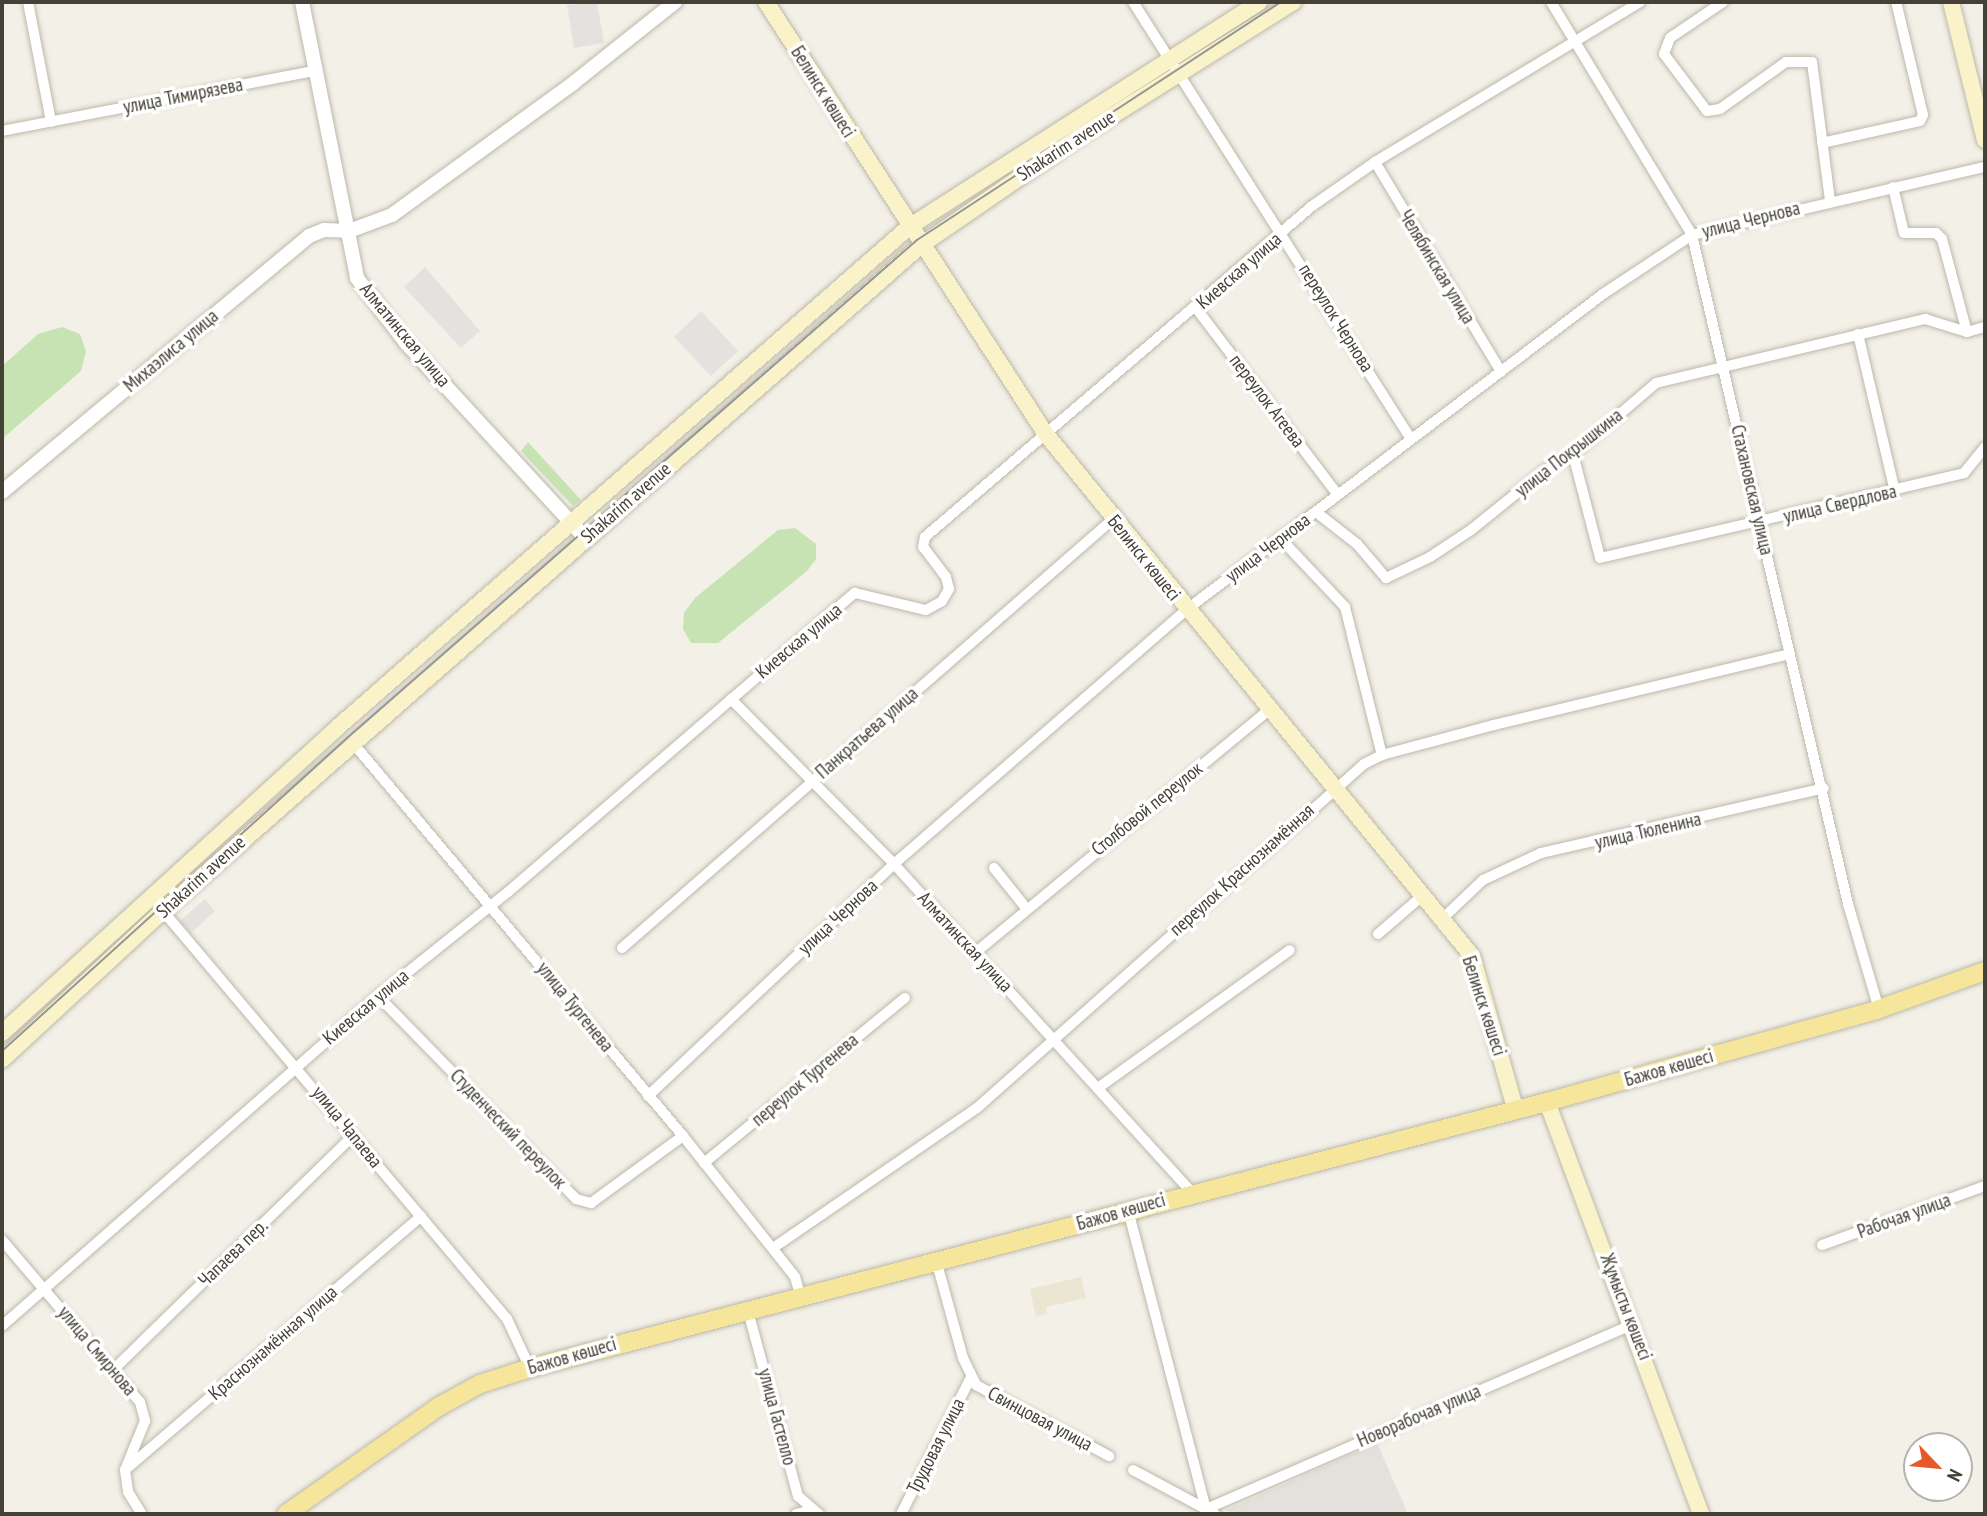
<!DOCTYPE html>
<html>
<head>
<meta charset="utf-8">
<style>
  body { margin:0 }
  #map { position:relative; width:1987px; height:1516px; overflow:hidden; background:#f2f0e7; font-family:"PT Sans Narrow",sans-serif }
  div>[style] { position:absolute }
  .industrial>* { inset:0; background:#e4e1dc }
  .education>* { inset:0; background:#eae6d2 }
  .green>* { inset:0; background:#c8e3b3 }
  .parking>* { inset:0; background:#e3e2df }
  .roads { filter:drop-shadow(0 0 2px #bdb8aa) drop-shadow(0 0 2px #bdb8aa) }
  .minor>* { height:10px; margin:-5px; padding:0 5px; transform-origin:5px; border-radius:5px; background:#fff }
  .tertiary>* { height:14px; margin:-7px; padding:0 7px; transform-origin:7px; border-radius:7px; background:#fff }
  .secondary>* { height:16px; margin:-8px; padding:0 8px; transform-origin:8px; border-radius:8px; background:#faf3c9 }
  .primary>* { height:18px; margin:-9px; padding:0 9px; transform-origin:9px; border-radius:9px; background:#f6e69c }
  .tram>* { height:2px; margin:-1px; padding:0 1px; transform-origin:1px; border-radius:1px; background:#969696 }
  span { translate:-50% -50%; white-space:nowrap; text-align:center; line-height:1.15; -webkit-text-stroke:7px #fff; paint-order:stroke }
  .street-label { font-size:19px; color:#454137 }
  .frame { position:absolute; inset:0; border:4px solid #454137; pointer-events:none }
  .north { position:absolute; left:1903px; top:1432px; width:70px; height:70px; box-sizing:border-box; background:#fff; border:2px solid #b5b3af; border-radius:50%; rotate:116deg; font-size:19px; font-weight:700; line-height:28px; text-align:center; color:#454137 }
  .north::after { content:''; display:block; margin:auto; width:24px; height:32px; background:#e95927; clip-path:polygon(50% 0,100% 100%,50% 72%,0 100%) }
</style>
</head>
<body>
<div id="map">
  <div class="industrial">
    <i style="clip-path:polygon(1377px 1443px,1408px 1514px,1233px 1514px,1226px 1510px)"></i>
  </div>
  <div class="education">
    <i style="clip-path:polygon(1081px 1277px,1086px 1298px,1046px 1307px,1047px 1314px,1036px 1317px,1030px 1289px)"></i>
  </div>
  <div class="green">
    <i style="clip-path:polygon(62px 327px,80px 334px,86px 351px,81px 371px,2px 439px,2px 366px,38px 334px)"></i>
    <i style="clip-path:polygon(528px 442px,581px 500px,573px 506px,521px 451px)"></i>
    <i style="clip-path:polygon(795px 528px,816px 544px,816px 559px,807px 571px,718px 643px,691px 643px,683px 629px,684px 613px,695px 598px,778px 530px)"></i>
  </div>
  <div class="parking">
    <i style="clip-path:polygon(597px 2px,604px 43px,574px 48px,567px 5px)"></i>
    <i style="clip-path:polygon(425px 267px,480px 331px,461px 348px,404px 287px)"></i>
    <i style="clip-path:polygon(701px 311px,738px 351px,711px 376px,674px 337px)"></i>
    <i style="clip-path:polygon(205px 899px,215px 911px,191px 933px,180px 921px)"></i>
  </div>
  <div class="roads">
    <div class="minor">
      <i style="left:28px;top:2px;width:122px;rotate:79.1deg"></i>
      <i style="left:1133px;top:2px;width:518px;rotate:57.54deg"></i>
      <i style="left:1551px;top:2px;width:272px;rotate:58.8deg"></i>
      <i style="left:1692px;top:235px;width:687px;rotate:76.87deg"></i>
      <i style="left:1848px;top:904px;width:109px;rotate:73.6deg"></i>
      <i style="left:1723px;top:2px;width:64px;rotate:145.8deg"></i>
      <i style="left:1670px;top:38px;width:17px;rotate:111deg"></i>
      <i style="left:1664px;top:54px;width:71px;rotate:53deg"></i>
      <i style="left:1707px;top:111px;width:13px;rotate:-9deg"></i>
      <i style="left:1720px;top:109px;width:81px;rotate:-35.5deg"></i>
      <i style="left:1786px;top:62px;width:26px"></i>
      <i style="left:1812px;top:62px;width:139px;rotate:82.6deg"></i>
      <i style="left:2px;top:131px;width:319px;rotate:-10.9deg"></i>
      <i style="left:1822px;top:143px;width:100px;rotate:-12.7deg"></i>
      <i style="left:1920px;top:121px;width:7px;rotate:-63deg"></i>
      <i style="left:1923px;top:115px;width:116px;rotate:-103.4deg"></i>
      <i style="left:1375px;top:162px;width:245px;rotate:59deg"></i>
      <i style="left:1893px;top:187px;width:47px;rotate:76.6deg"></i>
      <i style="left:1904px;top:233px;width:32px"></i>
      <i style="left:1936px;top:233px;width:8px;rotate:45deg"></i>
      <i style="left:1942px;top:239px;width:96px;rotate:75deg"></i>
      <i style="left:1196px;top:308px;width:233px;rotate:52.8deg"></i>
      <i style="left:1858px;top:334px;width:162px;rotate:76.8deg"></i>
      <i style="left:1573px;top:454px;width:107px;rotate:75.4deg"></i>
      <i style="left:1600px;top:558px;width:374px;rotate:-13.1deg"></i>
      <i style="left:1964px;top:473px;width:33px;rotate:-51deg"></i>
      <i style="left:1316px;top:512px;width:52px;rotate:38deg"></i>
      <i style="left:1357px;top:544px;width:45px;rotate:49.5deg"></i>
      <i style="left:1386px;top:578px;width:49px;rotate:-25.5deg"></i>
      <i style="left:1430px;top:557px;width:49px;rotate:-33.4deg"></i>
      <i style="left:1471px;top:530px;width:94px;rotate:-38.9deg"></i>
      <i style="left:1544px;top:471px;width:34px;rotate:-30deg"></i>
      <i style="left:1573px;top:454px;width:109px;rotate:-40.5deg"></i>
      <i style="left:1656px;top:383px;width:277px;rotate:-13.4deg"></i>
      <i style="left:1925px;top:319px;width:44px;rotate:17.2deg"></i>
      <i style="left:1967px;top:332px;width:19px;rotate:-16deg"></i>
      <i style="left:1280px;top:538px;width:95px;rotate:46.7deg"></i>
      <i style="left:1345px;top:607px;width:153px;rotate:76deg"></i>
      <i style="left:731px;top:699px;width:232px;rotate:45.3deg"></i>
      <i style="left:894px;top:864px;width:442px;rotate:47.8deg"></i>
      <i style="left:353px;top:743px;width:513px;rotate:49.98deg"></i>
      <i style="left:683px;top:1136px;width:180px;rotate:51.5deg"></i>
      <i style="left:795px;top:1277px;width:19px;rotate:74deg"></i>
      <i style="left:994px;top:868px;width:51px;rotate:51.3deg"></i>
      <i style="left:163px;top:911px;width:534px;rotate:49.86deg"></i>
      <i style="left:507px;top:1319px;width:54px;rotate:64.9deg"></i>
      <i style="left:1441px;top:920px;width:58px;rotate:-43.6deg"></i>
      <i style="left:1483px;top:880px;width:64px;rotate:-25deg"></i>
      <i style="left:1541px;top:853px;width:290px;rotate:-12.9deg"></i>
      <i style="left:1378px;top:934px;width:57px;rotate:-40.7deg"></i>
      <i style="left:622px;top:948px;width:652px;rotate:-41.14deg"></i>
      <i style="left:975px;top:953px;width:380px;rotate:-39.6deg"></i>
      <i style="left:378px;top:996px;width:284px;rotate:45.7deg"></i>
      <i style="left:576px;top:1199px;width:16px;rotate:15deg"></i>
      <i style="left:591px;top:1203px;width:114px;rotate:-36.1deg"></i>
      <i style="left:1098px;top:1088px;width:236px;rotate:-35.7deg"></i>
      <i style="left:648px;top:1096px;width:338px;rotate:-43.3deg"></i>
      <i style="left:894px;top:864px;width:387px;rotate:-41deg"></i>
      <i style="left:1186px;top:610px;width:523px;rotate:-37.15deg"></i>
      <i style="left:1603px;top:294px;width:107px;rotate:-33.5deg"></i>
      <i style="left:1692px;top:235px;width:301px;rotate:-13.1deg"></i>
      <i style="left:704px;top:1163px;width:260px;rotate:-39.4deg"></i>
      <i style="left:1128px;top:1210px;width:309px;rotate:75.4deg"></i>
      <i style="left:2px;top:1240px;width:213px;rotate:49.6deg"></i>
      <i style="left:140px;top:1402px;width:20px;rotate:75deg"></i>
      <i style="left:145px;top:1421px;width:53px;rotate:112.2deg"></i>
      <i style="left:125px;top:1470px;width:22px;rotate:82deg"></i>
      <i style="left:128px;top:1492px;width:26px;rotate:58deg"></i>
      <i style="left:1822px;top:1245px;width:173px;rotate:-19.9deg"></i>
      <i style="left:773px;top:1248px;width:247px;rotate:-34.5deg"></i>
      <i style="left:977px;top:1108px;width:518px;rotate:-41.63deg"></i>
      <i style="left:1364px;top:764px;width:20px;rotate:-27deg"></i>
      <i style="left:1382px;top:755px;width:116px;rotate:-15deg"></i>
      <i style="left:1494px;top:725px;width:304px;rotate:-13.5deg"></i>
      <i style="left:936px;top:1260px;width:102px;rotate:74.6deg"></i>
      <i style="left:963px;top:1358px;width:30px;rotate:64deg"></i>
      <i style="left:976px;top:1385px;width:151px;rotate:28.1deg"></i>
      <i style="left:748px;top:1311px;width:192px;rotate:74.9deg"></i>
      <i style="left:798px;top:1496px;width:28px;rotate:41deg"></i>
      <i style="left:2px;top:1326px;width:500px;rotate:-41.27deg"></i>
      <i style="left:378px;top:996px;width:166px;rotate:-38.7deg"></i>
      <i style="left:508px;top:892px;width:458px;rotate:-40.8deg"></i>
      <i style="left:855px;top:593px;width:73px;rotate:13.5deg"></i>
      <i style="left:926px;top:610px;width:18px;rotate:-29deg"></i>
      <i style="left:942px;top:601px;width:14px;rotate:-60deg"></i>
      <i style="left:949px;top:589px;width:12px;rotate:-104deg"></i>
      <i style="left:946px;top:577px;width:38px;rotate:-127deg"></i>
      <i style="left:923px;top:547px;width:10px;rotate:-79deg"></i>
      <i style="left:925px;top:537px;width:509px;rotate:-40.54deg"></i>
      <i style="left:1312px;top:206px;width:77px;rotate:-34.9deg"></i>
      <i style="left:1375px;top:162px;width:310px;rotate:-31.1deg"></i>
      <i style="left:114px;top:1369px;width:334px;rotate:-44.3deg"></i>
      <i style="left:125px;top:1470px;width:390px;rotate:-40.6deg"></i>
      <i style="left:1133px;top:1470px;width:93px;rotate:28.2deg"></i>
      <i style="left:1206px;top:1509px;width:465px;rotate:-23.4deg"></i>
      <i style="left:796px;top:1514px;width:16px;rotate:-14deg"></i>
      <i style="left:901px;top:1514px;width:154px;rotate:-62.9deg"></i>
    </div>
    <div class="tertiary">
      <i style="left:302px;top:2px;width:281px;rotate:78.7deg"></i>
      <i style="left:357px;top:278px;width:81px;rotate:53deg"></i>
      <i style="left:406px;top:343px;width:266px;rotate:47.4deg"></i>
      <i style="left:2px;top:492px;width:400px;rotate:-39.8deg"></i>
      <i style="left:309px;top:236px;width:16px;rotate:-22deg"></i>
      <i style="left:324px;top:230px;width:25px;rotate:2deg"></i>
      <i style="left:349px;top:231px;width:46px;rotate:-20.4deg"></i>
      <i style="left:392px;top:215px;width:223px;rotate:-36deg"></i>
      <i style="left:572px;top:84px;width:132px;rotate:-38.5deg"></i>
    </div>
    <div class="secondary">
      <i style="left:766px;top:2px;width:513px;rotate:57.08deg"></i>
      <i style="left:1045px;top:433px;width:675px;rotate:50.77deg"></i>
      <i style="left:1472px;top:956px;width:158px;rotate:74.2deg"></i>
      <i style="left:1951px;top:2px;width:142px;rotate:76.2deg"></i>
      <i style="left:2px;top:1033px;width:454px;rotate:-42.3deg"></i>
      <i style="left:338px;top:727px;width:759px;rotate:-41.21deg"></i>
      <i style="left:909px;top:227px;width:416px;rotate:-32.7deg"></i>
      <i style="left:2px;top:1060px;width:219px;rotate:-42.8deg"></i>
      <i style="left:163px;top:911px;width:1008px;rotate:-41.3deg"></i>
      <i style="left:920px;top:246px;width:194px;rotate:-34.5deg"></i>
      <i style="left:1080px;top:136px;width:252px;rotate:-32.1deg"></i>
      <i style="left:1547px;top:1102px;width:440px;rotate:69.5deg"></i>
    </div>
    <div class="primary">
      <i style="left:286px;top:1514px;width:186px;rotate:-35.1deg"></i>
      <i style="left:438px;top:1407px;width:48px;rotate:-28.7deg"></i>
      <i style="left:480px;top:1384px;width:52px;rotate:-17.7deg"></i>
      <i style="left:530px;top:1368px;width:1051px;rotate:-14.66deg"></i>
      <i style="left:1547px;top:1102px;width:345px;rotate:-15.6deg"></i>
      <i style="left:1879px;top:1009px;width:113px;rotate:-19.7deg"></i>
    </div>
  </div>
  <div class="tram">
    <i style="left:2px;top:1051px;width:475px;rotate:-42.2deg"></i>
    <i style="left:354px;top:732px;width:748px;rotate:-41.15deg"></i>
    <i style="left:917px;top:240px;width:435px;rotate:-33.2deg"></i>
  </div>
  <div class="street-label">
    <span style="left:823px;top:92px;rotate:58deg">Белинск көшесі</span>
    <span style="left:183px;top:96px;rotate:-11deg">улица Тимирязева</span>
    <span style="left:1066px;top:146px;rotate:-33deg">Shakarim avenue</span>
    <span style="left:1751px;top:220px;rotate:-14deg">улица Чернова</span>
    <span style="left:1437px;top:267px;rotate:59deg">Челябинская улица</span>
    <span style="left:1239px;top:271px;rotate:-41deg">Киевская улица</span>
    <span style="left:1336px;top:318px;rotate:58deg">переулок Чернова</span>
    <span style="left:405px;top:335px;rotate:50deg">Алматинская улица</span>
    <span style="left:171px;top:351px;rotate:-40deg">Михаэлиса улица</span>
    <span style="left:1267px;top:401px;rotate:53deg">переулок Агеева</span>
    <span style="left:1569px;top:453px;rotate:-38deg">улица Покрышкина</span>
    <span style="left:1752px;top:490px;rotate:77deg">Стахановская улица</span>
    <span style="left:626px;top:503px;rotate:-41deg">Shakarim avenue</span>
    <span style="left:1840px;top:504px;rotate:-13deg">улица Свердлова</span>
    <span style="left:1268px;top:548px;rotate:-37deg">улица Чернова</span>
    <span style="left:1144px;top:558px;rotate:51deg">Белинск көшесі</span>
    <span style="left:799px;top:641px;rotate:-40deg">Киевская улица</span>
    <span style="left:867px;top:733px;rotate:-41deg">Панкратьева улица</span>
    <span style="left:1147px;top:809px;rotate:-39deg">Столбовой переулок</span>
    <span style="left:1648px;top:831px;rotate:-13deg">улица Тюленина</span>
    <span style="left:1242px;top:870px;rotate:-42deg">переулок Краснознамённая</span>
    <span style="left:201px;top:877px;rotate:-42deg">Shakarim avenue</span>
    <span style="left:838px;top:917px;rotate:-43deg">улица Чернова</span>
    <span style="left:965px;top:942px;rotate:47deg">Алматинская улица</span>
    <span style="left:1484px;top:1006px;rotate:72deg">Белинск көшесі</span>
    <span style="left:366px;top:1007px;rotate:-40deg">Киевская улица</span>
    <span style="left:575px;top:1007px;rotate:51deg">улица Тургенева</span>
    <span style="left:1669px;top:1068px;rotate:-16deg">Бажов көшесі</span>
    <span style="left:805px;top:1080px;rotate:-40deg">переулок Тургенева</span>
    <span style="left:347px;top:1127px;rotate:51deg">улица Чапаева</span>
    <span style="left:508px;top:1129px;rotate:46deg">Студенческий переулок</span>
    <span style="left:1121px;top:1212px;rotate:-16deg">Бажов көшесі</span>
    <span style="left:1904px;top:1216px;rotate:-20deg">Рабочая улица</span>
    <span style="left:233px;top:1253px;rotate:-44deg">Чапаева пер.</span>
    <span style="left:1626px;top:1307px;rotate:69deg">Жұмысты көшесі</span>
    <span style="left:273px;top:1343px;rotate:-41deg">Краснознамённая улица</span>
    <span style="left:97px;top:1351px;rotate:50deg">улица Смирнова</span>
    <span style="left:572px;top:1356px;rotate:-16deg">Бажов көшесі</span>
    <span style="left:1419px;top:1416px;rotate:-23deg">Новорабочая улица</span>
    <span style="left:777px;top:1417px;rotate:75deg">улица Гастелло</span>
    <span style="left:1040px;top:1419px;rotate:28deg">Свинцовая улица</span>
    <span style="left:936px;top:1446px;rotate:-63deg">Трудовая улица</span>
  </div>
  <div class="frame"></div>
  <div class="north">N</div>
</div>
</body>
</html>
